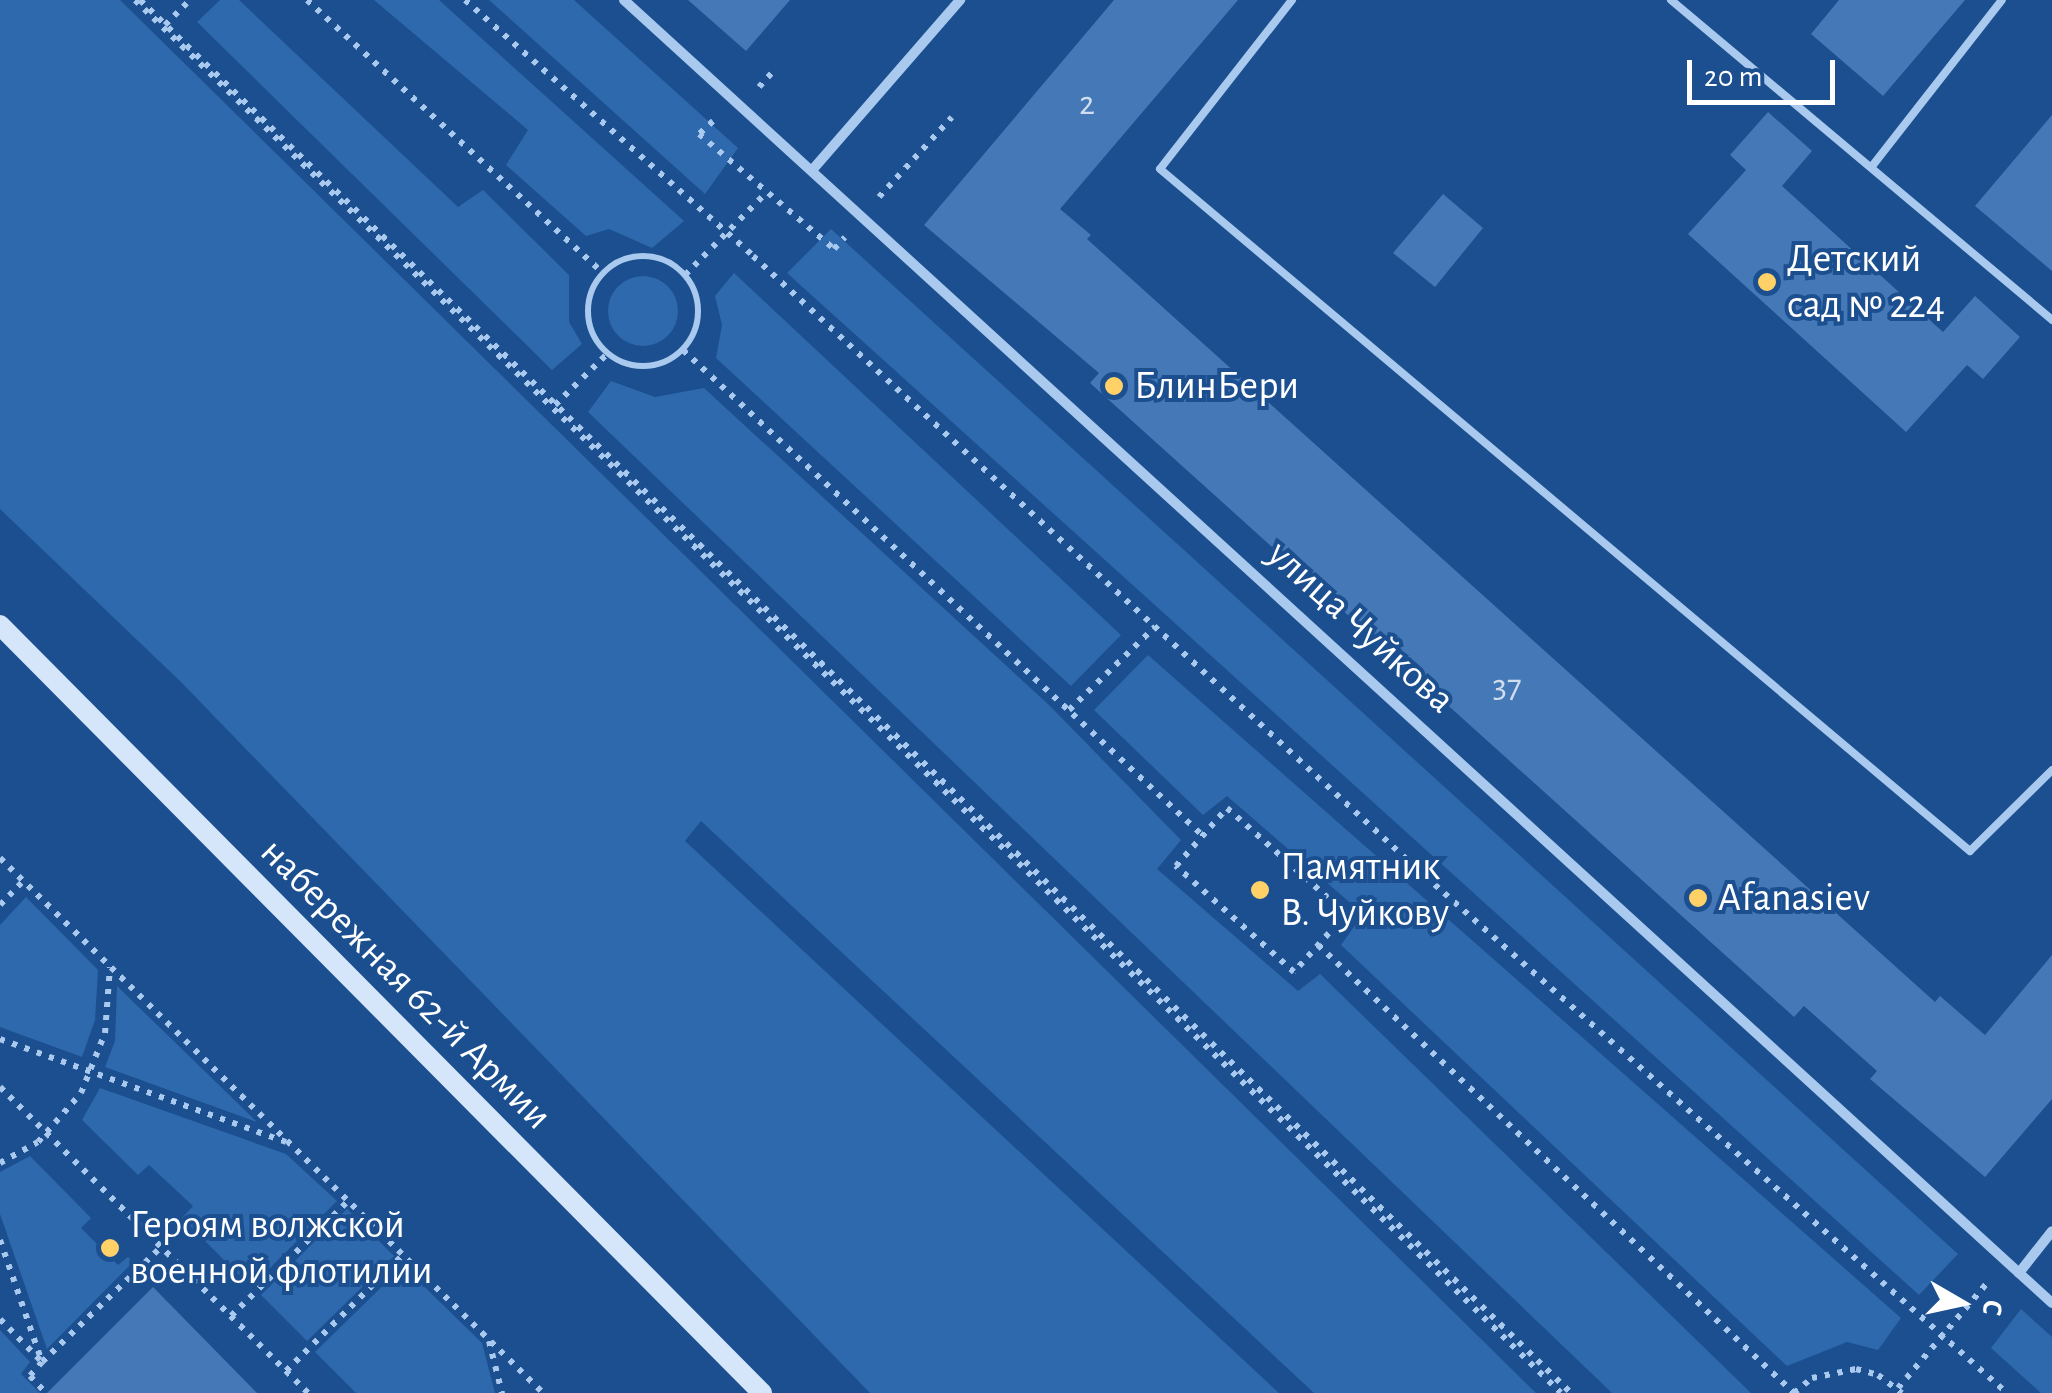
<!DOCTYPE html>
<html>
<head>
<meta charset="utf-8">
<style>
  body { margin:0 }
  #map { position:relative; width:2052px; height:1393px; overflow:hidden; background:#1b4f8f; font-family:"Alegreya Sans",sans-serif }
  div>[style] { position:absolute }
  .green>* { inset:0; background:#2e69ad }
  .round { border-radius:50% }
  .building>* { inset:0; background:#4478b7 }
  .path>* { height:6px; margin-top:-3px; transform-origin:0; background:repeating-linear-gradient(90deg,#a9c9ee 0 5px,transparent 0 13px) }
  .path>.ring { margin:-3px; padding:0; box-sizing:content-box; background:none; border:6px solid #a9c9ee; border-radius:50% }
  .service>* { height:8px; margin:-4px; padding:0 4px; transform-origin:4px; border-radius:4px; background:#a9c9ee }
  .minor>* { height:10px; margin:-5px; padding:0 5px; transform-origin:5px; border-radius:5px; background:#a9c9ee }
  .secondary>* { height:20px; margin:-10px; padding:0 10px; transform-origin:10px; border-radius:10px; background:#d6e6fa }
  .dots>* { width:28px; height:28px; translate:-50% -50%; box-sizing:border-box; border:5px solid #1b4f8f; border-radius:50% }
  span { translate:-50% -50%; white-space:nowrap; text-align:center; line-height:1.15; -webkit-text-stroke:8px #1b4f8f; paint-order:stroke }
  .number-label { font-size:35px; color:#d0dded }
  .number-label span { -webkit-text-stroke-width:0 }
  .poi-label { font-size:40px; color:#fff }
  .left { translate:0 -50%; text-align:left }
  .street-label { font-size:40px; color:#fff }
  .north { position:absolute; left:1912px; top:1253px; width:100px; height:100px; -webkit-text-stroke:8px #1b4f8f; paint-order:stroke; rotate:99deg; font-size:28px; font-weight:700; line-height:40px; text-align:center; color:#fff }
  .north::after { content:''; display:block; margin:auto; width:35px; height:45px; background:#fff; clip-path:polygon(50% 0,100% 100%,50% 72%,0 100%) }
  .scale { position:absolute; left:1687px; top:60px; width:148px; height:45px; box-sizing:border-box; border:5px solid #fff; border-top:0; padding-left:12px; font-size:30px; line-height:35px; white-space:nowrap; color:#fff; -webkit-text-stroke:8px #1b4f8f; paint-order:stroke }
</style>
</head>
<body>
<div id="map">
  <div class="green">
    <i style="clip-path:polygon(0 0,120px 0,1536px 1393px,1314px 1393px,701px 821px,685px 841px,1279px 1393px,870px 1393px,181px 682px,0 509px)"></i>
    <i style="clip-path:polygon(220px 0,239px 0,458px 207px,483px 190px,569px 275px,569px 322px,582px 344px,552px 370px,197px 22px)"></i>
    <i style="clip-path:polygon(374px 0,439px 0,684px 221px,652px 248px,609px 229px,586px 236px,506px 165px,528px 130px)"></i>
    <i style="clip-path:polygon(489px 0,574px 0,738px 148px,705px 194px)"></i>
    <i style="clip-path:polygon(831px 229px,1958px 1254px,1919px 1295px,787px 273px)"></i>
    <i style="clip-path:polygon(734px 273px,1121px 635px,1071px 686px,716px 358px,722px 325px,715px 296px)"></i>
    <i class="round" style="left:608px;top:276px;width:70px;height:70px"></i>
    <i style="clip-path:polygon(611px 381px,655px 397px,704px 388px,1049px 705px,1181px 840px,1157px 869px,1298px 991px,1320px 974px,1751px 1393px,1612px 1393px,588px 412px)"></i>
    <i style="clip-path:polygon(1148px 655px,1901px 1318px,1878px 1350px,1847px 1342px,1787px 1366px,1341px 945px,1363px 914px,1227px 796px,1203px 815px,1094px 710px)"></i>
    <i style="clip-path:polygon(26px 897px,98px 970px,95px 1020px,82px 1057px,0 1027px,0 925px)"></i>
    <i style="clip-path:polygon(117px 986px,257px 1122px,105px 1067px,115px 1041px)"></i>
    <i style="clip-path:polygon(100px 1088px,286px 1154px,337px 1201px,251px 1287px,182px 1218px,193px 1206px,149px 1165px,138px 1175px,82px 1120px)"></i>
    <i style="clip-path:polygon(30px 1156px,91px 1218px,81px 1228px,118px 1265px,128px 1257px,133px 1262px,47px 1349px,0 1214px,0 1172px)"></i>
    <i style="clip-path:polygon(347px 1209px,394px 1256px,307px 1341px,261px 1295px)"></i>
    <i style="clip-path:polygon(403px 1266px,482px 1343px,495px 1393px,356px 1393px,315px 1352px)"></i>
    <i style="clip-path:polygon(2021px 1309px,2052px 1337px,2052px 1393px,2041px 1393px,1991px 1348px)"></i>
    <i style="clip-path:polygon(0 1330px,30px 1362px,21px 1374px,40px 1393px,0 1393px)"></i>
  </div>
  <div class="building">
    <i style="clip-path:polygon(688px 0,790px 0,746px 51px)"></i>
    <i style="clip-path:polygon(1114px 0,1238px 0,1060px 209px,1091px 235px,1087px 239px,1935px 1002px,1940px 996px,1985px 1035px,2052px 955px,2052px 1099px,1985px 1177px,1870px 1079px,1877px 1071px,1804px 1006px,1794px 1017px,1090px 383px,1099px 373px,924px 225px)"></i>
    <i style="clip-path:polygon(1839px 0,1965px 0,1883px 96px,1811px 34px)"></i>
    <i style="clip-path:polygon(1768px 112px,1812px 151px,1782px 186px,1943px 332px,1975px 296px,2020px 337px,1983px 379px,1967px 365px,1906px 432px,1688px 234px,1746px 170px,1730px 155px)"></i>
    <i style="clip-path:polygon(2052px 115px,2052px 271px,1975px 206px)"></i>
    <i style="clip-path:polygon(1443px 194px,1483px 228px,1435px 287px,1393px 253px)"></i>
    <i style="clip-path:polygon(153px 1287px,257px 1393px,47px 1393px)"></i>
  </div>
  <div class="path">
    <i style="left:135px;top:0;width:1993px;rotate:44.33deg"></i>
    <i style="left:140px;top:0;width:1997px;rotate:44.23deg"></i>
    <i style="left:307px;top:0;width:403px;rotate:42.7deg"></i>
    <i style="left:465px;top:0;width:385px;rotate:41.6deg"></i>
    <i style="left:753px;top:256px;width:914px;rotate:42.7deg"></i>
    <i style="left:1425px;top:876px;width:778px;rotate:41.62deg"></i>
    <i style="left:165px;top:25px;width:35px;rotate:-45deg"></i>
    <i style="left:759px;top:87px;width:24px;rotate:-48deg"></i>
    <i style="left:713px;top:121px;width:19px;rotate:137deg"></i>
    <i style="left:699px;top:134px;width:177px;rotate:40.4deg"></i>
    <i style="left:834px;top:249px;width:16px;rotate:-47deg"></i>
    <i style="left:879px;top:197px;width:108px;rotate:-47.6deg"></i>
    <i class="ring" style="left:588px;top:256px;width:104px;height:104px"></i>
    <i style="left:685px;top:275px;width:115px;rotate:-45.4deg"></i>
    <i style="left:683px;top:350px;width:712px;rotate:43.06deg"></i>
    <i style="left:555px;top:405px;width:73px;rotate:-44.4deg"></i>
    <i style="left:1069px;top:710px;width:120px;rotate:-44deg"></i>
    <i style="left:1227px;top:808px;width:159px;rotate:41.7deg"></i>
    <i style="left:1346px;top:914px;width:78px;rotate:131.9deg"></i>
    <i style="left:1294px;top:972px;width:159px;rotate:-138.1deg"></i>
    <i style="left:1176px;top:866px;width:77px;rotate:-48.7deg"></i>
    <i style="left:0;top:858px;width:762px;rotate:44.57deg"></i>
    <i style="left:0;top:905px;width:33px;rotate:-46deg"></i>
    <i style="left:1318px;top:945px;width:654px;rotate:43.26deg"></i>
    <i style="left:0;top:1039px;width:304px;rotate:19.8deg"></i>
    <i style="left:0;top:1087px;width:434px;rotate:44.8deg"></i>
    <i style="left:0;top:1163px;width:43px;rotate:-28.9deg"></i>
    <i style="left:38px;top:1142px;width:65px;rotate:-48.7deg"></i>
    <i style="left:81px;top:1093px;width:65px;rotate:-68.2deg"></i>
    <i style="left:105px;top:1033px;width:66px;rotate:-85.7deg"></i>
    <i style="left:0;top:1240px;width:129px;rotate:71deg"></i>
    <i style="left:42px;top:1362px;width:165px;rotate:-44deg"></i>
    <i style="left:231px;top:1316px;width:164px;rotate:-44.5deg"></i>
    <i style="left:0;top:1319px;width:60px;rotate:45.7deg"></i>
    <i style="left:42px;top:1362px;width:18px;rotate:131deg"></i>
    <i style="left:30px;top:1376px;width:23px;rotate:47deg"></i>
    <i style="left:489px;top:1341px;width:54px;rotate:76deg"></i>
    <i style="left:286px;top:1371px;width:165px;rotate:-44.8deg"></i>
    <i style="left:1898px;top:1388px;width:139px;rotate:-49.7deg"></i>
    <i style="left:1794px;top:1393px;width:23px;rotate:-40deg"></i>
    <i style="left:1812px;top:1378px;width:45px;rotate:-11.6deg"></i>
    <i style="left:1856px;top:1369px;width:23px;rotate:15deg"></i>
    <i style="left:1878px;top:1375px;width:30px;rotate:37deg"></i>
  </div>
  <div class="service">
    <i style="left:1292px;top:0;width:214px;rotate:128deg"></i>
    <i style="left:1160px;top:169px;width:1059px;rotate:40.1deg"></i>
    <i style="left:1970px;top:851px;width:115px;rotate:-44.6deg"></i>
    <i style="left:1671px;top:0;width:498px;rotate:40deg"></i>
    <i style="left:1873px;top:165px;width:209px;rotate:-52deg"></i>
  </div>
  <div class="minor">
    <i style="left:624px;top:0;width:1933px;rotate:42.38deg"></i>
    <i style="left:814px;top:168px;width:223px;rotate:-49deg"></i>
    <i style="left:2019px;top:1273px;width:53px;rotate:-51.8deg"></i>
  </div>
  <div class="secondary">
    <i style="left:0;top:625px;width:1082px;rotate:45.22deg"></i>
  </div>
  <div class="dots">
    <i style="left:1767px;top:282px;background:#ffd166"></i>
    <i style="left:1114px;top:386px;background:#ffd166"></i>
    <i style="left:1260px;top:890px;background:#ffd166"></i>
    <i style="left:1698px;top:898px;background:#ffd166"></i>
    <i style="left:110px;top:1248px;background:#ffd166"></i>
  </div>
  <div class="number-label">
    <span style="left:1087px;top:104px">2</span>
    <span style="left:1507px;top:687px">37</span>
  </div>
  <div class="poi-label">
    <span class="left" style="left:1787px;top:282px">Детский<br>сад № 224</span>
    <span class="left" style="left:1134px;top:386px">БлинБери</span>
    <span class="left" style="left:1280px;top:890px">Памятник<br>В. Чуйкову</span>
    <span class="left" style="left:1718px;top:898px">Afanasiev</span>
    <span class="left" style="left:130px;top:1248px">Героям волжской<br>военной флотилии</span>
  </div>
  <div class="street-label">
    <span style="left:1361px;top:627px;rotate:42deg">улица Чуйкова</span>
    <span style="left:406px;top:984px;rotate:45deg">набережная 62-й Армии</span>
  </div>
  <div class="north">С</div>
  <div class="scale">20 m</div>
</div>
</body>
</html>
